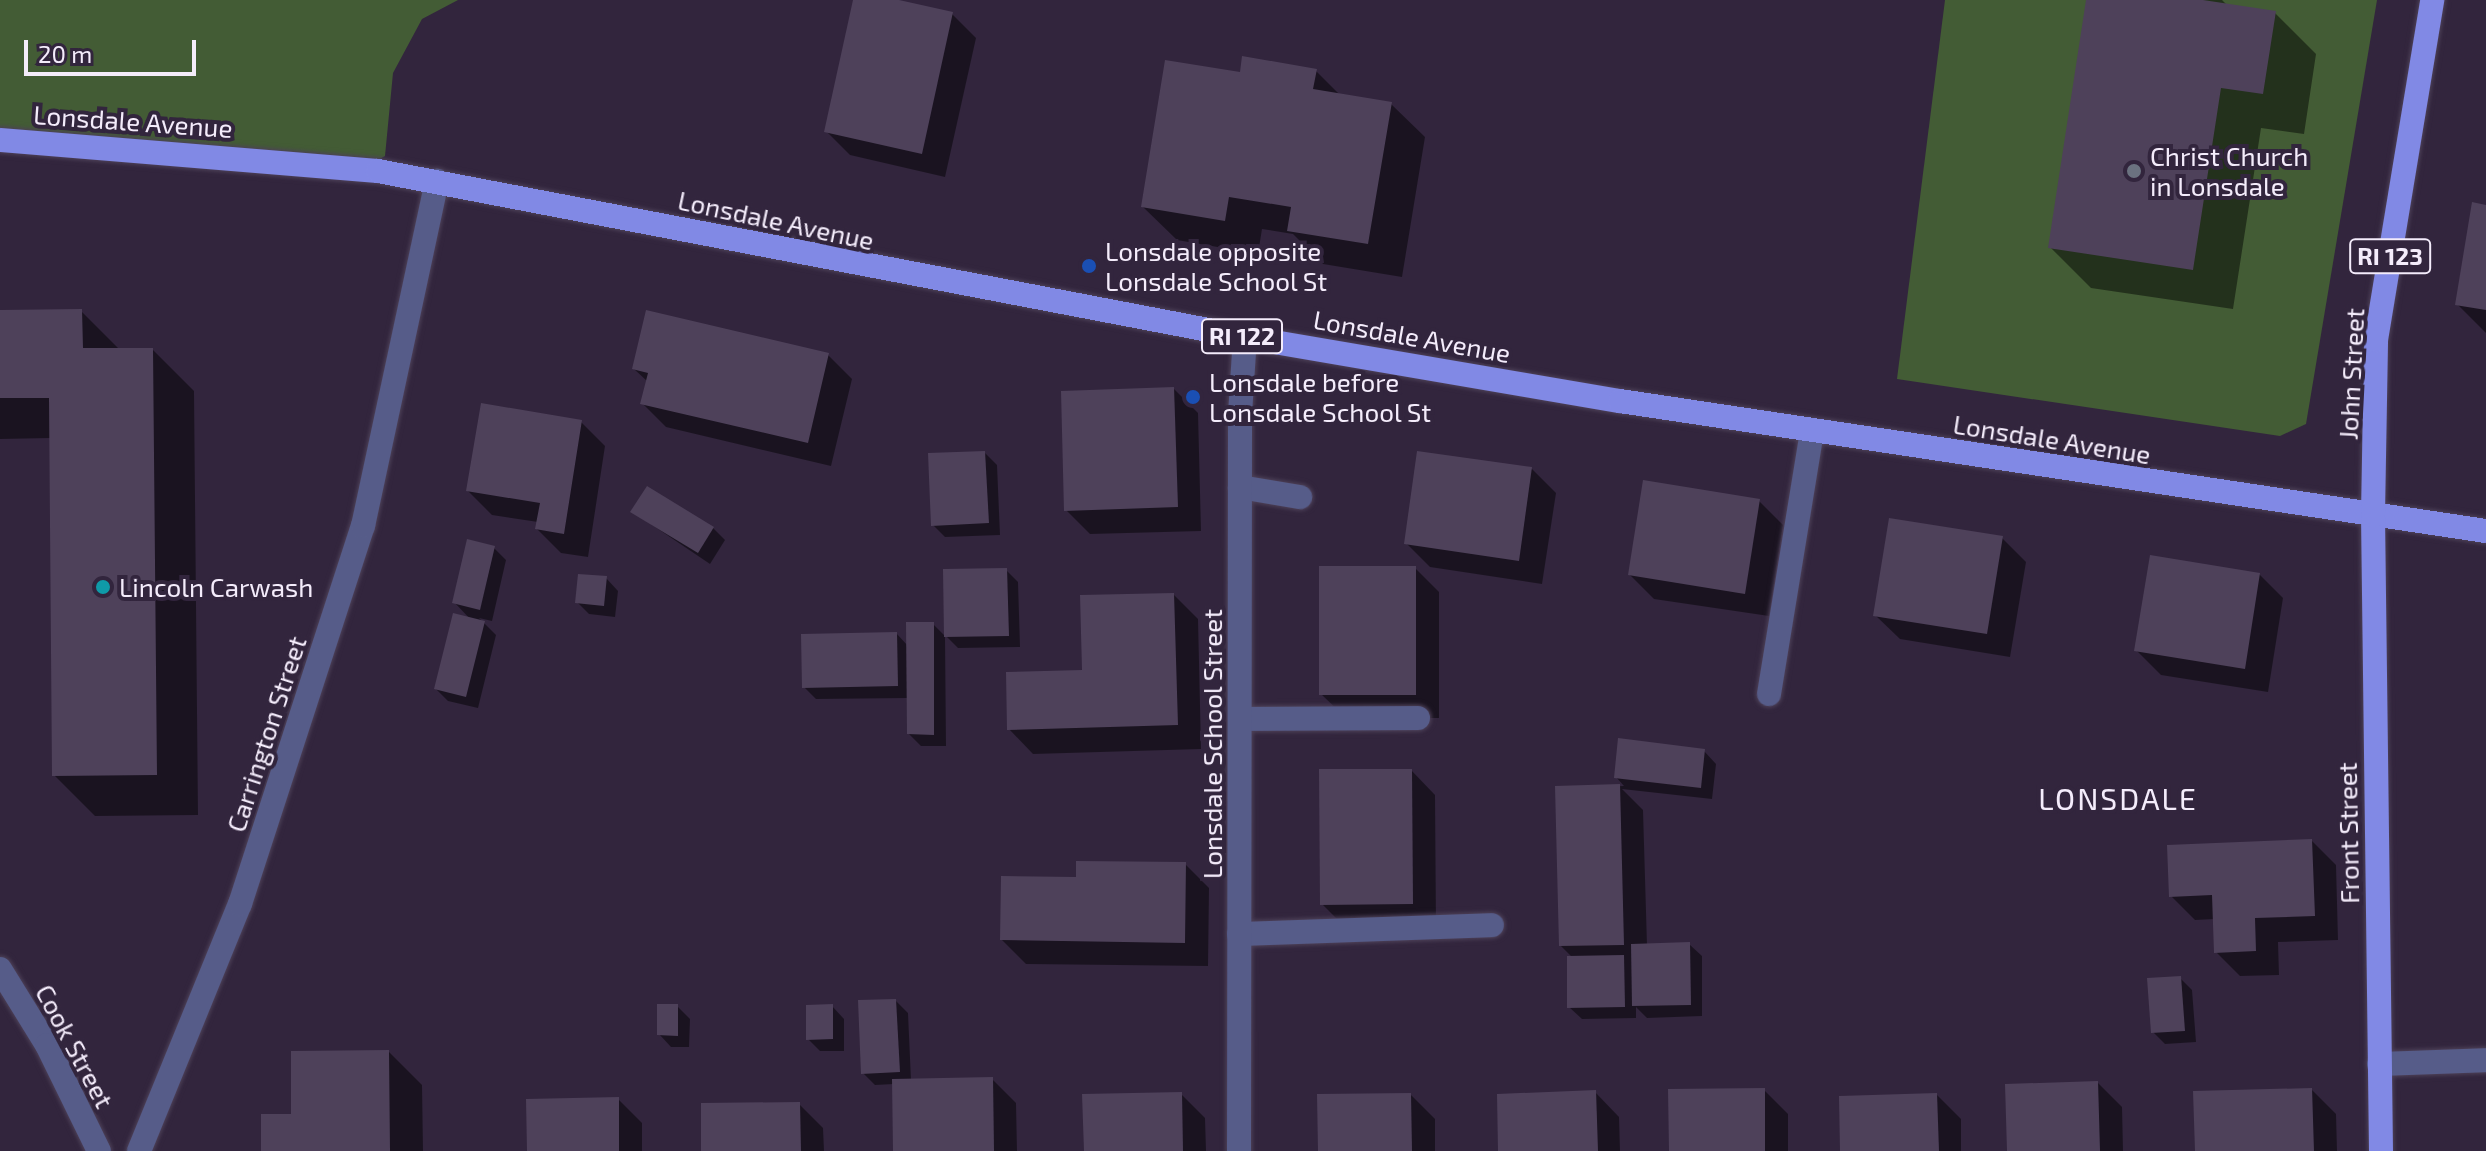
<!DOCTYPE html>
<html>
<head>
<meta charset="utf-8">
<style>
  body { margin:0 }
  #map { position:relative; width:2486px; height:1151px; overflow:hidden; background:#32253d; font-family:"Exo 2",sans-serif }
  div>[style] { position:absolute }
  .green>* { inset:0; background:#435c35 }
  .shadow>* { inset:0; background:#0007 }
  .building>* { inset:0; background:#4e415a }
  .roads { filter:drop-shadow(0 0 2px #4d4158) drop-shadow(0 0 2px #4d4158) }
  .minor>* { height:24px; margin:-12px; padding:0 12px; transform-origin:12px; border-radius:12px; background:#565c89 }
  .major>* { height:24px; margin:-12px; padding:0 12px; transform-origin:12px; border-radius:12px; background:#8189e5 }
  .dots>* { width:22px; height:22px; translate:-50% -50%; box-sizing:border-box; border:4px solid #32253d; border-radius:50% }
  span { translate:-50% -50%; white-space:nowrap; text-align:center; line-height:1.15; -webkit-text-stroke:8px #32253d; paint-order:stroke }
  .shield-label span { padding:2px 6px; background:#32253d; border:2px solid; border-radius:6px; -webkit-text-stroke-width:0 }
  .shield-label { font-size:24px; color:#f4ecfb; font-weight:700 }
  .street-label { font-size:26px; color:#f4ecfb }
  .poi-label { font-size:26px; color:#f4ecfb }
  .left { translate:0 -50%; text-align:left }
  .quarter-label { font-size:30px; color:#f4ecfb; letter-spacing:2px }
  .scale { position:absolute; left:24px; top:40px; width:172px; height:36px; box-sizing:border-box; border:4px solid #f4ecfb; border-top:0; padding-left:10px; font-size:24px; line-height:28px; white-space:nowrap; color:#f4ecfb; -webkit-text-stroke:6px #32253d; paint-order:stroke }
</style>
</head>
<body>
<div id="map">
  <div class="green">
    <i style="clip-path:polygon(0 0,458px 0,422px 19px,393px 73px,385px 156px,371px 164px,0 137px)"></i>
    <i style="clip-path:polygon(1945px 0,2377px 0,2306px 424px,2280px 436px,1897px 379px)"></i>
  </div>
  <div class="shadow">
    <i style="clip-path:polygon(855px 0,889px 0,952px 14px,976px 38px,945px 177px,850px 155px,826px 131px)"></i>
    <i style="clip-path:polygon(2088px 0,2222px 0,2228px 6px,2275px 13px,2316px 54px,2304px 134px,2261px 128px,2233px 309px,2091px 288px,2050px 247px)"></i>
    <i style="clip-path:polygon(1316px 71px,1340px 95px,1391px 104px,1425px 137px,1402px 277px,1323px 264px,1293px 234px,1262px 229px,1258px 254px,1177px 240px,1143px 207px,1241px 74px)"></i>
    <i style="clip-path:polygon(2486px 207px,2486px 333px,2457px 304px)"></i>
    <i style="clip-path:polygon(81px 311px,120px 350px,153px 350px,194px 391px,198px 815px,95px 816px,54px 775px,51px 438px,0 439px,0 312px)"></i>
    <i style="clip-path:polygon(828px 355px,852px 379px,831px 466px,666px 427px,642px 403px,648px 382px,634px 369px)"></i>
    <i style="clip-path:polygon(1174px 389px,1198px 413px,1201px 531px,1090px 534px,1066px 510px)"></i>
    <i style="clip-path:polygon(581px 422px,605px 446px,588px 557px,561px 553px,537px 529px,538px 522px,492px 515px,468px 491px)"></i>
    <i style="clip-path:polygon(985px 453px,997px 465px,1000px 535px,945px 537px,933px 525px)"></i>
    <i style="clip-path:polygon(1532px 469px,1556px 493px,1542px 584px,1430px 567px,1406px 543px)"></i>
    <i style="clip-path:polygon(1759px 501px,1783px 525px,1769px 616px,1654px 599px,1630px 575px)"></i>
    <i style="clip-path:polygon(633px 512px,713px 528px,725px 540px,710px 564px)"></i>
    <i style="clip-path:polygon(2002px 538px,2026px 562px,2010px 657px,1900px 639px,1875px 615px)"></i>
    <i style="clip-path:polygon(494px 548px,506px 560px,492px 621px,479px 618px,496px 635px,478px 708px,448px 701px,436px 689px,471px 620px,454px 602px)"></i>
    <i style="clip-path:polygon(1415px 568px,1439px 592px,1439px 718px,1346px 718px,1321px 694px)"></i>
    <i style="clip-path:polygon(1006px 570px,1018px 582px,1020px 647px,958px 648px,946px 636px)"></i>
    <i style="clip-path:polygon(2259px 574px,2283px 598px,2268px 692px,2161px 675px,2137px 651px)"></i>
    <i style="clip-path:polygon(606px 578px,618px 591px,615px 617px,589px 614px,577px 602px)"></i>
    <i style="clip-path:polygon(1174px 595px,1198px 619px,1201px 749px,1033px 754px,1009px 729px)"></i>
    <i style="clip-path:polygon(933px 624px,945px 636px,946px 746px,921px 746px,909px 734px,908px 698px,816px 699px,804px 687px,897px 634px,908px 646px)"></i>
    <i style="clip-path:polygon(1704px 751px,1716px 764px,1712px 799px,1622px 789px,1643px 810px,1647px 945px,1689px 944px,1702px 956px,1702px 1016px,1647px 1018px,1636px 1007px,1636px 1018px,1582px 1019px,1569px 1007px,1573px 958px,1561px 946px,1557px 788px,1624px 786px,1616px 777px)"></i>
    <i style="clip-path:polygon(1411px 770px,1435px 795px,1436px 928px,1346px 928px,1322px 904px)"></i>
    <i style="clip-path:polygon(2312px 841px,2336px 865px,2338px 940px,2278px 942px,2279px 975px,2240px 976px,2216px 952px,2215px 919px,2195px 920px,2171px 896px)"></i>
    <i style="clip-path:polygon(1185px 864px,1209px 888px,1208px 966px,1026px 964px,1002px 940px)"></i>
    <i style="clip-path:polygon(2180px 978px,2192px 990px,2196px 1042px,2165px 1044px,2153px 1032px)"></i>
    <i style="clip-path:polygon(896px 1001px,908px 1013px,911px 1080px,992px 1079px,1016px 1103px,1017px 1151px,895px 1151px,894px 1084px,875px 1085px,863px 1073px)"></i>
    <i style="clip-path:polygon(677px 1006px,690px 1019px,689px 1047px,671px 1047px,659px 1034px)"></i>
    <i style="clip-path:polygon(832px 1006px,844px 1019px,844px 1051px,820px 1051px,808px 1039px)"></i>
    <i style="clip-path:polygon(389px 1052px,422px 1085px,423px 1151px,263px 1151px)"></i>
    <i style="clip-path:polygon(2098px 1083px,2122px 1107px,2123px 1151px,2009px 1151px)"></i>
    <i style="clip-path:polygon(1764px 1090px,1788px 1114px,1788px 1151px,1671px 1151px)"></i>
    <i style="clip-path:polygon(2312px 1090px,2336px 1114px,2337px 1151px,2197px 1151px)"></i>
    <i style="clip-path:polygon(1595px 1092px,1619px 1117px,1620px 1151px,1500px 1151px)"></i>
    <i style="clip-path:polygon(1181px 1094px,1205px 1118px,1206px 1151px,1086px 1151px)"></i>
    <i style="clip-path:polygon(1411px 1095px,1435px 1119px,1435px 1151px,1320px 1151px)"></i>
    <i style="clip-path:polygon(1937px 1095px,1961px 1119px,1961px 1151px,1842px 1151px)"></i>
    <i style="clip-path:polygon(618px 1099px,642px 1123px,642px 1151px,529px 1151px)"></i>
    <i style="clip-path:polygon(799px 1104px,823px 1128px,824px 1151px,703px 1151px)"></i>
  </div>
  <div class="building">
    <i style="clip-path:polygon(853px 0,899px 0,953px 12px,922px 154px,824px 132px)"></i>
    <i style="clip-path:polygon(2086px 0,2203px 0,2276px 11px,2263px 94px,2221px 88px,2193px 270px,2048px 248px)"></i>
    <i style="clip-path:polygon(1242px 56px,1317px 69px,1313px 89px,1392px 102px,1368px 244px,1287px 231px,1291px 207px,1229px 197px,1225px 221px,1141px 207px,1165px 60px,1240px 72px)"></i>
    <i style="clip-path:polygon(2472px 202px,2486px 205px,2486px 310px,2455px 305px)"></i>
    <i style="clip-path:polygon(82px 309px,83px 348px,153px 348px,157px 775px,52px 776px,49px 398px,0 398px,0 310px)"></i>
    <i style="clip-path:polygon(646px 310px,829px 353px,808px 443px,640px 404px,648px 373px,632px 369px)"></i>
    <i style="clip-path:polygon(1174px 387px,1178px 507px,1064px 511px,1061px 391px)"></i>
    <i style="clip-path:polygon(481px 403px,582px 420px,564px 534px,535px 529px,540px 503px,466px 491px)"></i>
    <i style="clip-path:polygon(985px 451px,989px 523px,931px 526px,928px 453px)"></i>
    <i style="clip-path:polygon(1417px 451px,1532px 467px,1519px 561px,1404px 544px)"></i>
    <i style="clip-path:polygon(1643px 480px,1760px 499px,1745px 594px,1628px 575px)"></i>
    <i style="clip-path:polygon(647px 486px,714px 527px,698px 553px,630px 512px)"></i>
    <i style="clip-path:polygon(1889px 518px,2003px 536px,1987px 634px,1873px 616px)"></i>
    <i style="clip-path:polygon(467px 539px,495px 546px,480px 610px,452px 603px)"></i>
    <i style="clip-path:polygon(2150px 555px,2260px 573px,2245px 669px,2134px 651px)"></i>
    <i style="clip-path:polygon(1319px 566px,1416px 566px,1416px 695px,1319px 695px)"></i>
    <i style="clip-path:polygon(1007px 568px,1009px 636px,944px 637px,943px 569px)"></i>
    <i style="clip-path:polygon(578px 574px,607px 576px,604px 606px,575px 603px)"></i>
    <i style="clip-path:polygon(1174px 593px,1178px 725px,1007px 730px,1006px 672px,1082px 670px,1080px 595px)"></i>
    <i style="clip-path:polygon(453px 613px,485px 621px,466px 697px,434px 689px)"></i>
    <i style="clip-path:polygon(906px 622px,934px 622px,934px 735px,907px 734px)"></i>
    <i style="clip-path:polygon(897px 632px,898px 686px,802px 688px,801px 634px)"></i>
    <i style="clip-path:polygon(1618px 738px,1705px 749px,1701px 788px,1614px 778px)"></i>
    <i style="clip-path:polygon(1319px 769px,1412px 769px,1413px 904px,1320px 905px)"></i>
    <i style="clip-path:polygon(1620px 784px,1624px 945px,1559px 946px,1555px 786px)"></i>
    <i style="clip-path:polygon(2312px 839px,2315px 916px,2255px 918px,2256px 951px,2214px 953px,2212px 895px,2169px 897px,2167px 845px)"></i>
    <i style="clip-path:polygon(1076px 861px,1186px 862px,1185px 943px,1000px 940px,1001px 876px,1076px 877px)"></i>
    <i style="clip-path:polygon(1690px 942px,1691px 1005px,1632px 1006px,1631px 944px)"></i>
    <i style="clip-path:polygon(1624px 955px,1625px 1007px,1567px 1008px,1567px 956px)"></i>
    <i style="clip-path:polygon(2181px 976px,2185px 1031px,2151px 1033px,2147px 978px)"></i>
    <i style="clip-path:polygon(896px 999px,900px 1072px,861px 1074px,858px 1000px)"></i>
    <i style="clip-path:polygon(657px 1004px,678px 1004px,678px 1036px,657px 1035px)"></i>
    <i style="clip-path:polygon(833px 1004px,833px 1039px,806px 1040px,806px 1005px)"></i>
    <i style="clip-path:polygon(389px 1050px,390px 1151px,261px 1151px,261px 1114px,291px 1114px,291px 1051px)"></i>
    <i style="clip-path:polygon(993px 1077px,994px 1151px,893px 1151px,892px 1079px)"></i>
    <i style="clip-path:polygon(2098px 1081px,2100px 1151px,2007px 1151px,2005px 1084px)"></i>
    <i style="clip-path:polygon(1765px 1088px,1765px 1151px,1669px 1151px,1668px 1089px)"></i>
    <i style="clip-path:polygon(2312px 1088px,2314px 1151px,2195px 1151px,2193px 1091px)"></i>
    <i style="clip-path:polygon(1596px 1090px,1598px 1151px,1498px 1151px,1497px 1094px)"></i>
    <i style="clip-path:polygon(1182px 1092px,1183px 1151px,1084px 1151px,1082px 1094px)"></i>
    <i style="clip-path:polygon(1411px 1093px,1412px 1151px,1318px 1151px,1317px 1094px)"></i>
    <i style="clip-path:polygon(1937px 1093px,1939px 1151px,1840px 1151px,1839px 1096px)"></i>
    <i style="clip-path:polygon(619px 1097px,619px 1151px,527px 1151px,526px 1099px)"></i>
    <i style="clip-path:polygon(800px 1102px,801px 1151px,701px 1151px,701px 1103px)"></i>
  </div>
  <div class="roads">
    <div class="minor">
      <i style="left:1240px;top:487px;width:61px;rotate:9.5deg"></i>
      <i style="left:1769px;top:694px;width:267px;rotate:-80.7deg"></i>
      <i style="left:1240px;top:719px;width:178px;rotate:-0.3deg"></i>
      <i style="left:1239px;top:934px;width:253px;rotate:-2deg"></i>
      <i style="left:0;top:969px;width:89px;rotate:58.3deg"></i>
      <i style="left:47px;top:1045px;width:118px;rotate:63.9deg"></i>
      <i style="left:2379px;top:1064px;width:107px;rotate:-2.1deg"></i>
      <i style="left:139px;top:1151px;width:267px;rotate:-67.8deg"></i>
      <i style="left:240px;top:904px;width:398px;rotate:-72deg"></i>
      <i style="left:363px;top:526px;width:353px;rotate:-77.9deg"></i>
      <i style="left:1239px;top:1151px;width:737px;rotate:-89.92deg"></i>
      <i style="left:1240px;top:414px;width:77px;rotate:-86.3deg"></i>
    </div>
    <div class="major">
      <i style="left:0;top:140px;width:379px;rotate:4.7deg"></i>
      <i style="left:378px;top:171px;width:883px;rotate:10.84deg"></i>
      <i style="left:1245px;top:337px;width:380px;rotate:9.7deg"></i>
      <i style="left:1620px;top:401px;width:876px;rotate:8.54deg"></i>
      <i style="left:2381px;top:1151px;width:636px;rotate:-90.72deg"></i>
      <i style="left:2373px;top:515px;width:175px;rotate:-89deg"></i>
      <i style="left:2376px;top:340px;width:345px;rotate:-80.6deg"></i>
    </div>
  </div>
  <div class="dots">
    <i style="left:2134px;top:171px;background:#6b7280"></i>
    <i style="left:1089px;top:266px;background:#1a4fb4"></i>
    <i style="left:1193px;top:397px;background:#1a4fb4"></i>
    <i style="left:103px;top:587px;background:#0f9aa8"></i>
  </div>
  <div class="shield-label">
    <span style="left:2390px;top:256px">RI 123</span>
    <span style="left:1242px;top:336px">RI 122</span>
  </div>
  <div class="street-label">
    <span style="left:133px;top:121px;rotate:4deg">Lonsdale Avenue</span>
    <span style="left:776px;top:220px;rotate:12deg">Lonsdale Avenue</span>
    <span style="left:1412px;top:336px;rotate:10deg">Lonsdale Avenue</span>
    <span style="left:2351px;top:374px;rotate:-87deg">John Street</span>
    <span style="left:2052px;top:439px;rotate:9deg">Lonsdale Avenue</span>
    <span style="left:266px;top:734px;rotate:-72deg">Carrington Street</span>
    <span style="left:1212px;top:744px;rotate:-90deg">Lonsdale School Street</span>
    <span style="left:2348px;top:833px;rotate:-91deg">Front Street</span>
    <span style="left:75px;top:1046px;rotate:62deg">Cook Street</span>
  </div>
  <div class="poi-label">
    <span class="left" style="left:2150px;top:171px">Christ Church<br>in Lonsdale</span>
    <span class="left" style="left:1105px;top:266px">Lonsdale opposite<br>Lonsdale School St</span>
    <span class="left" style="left:1209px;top:397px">Lonsdale before<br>Lonsdale School St</span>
    <span class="left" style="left:119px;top:587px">Lincoln Carwash</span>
  </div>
  <div class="quarter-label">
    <span style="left:2118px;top:798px">LONSDALE</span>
  </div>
  <div class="scale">20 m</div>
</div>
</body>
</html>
